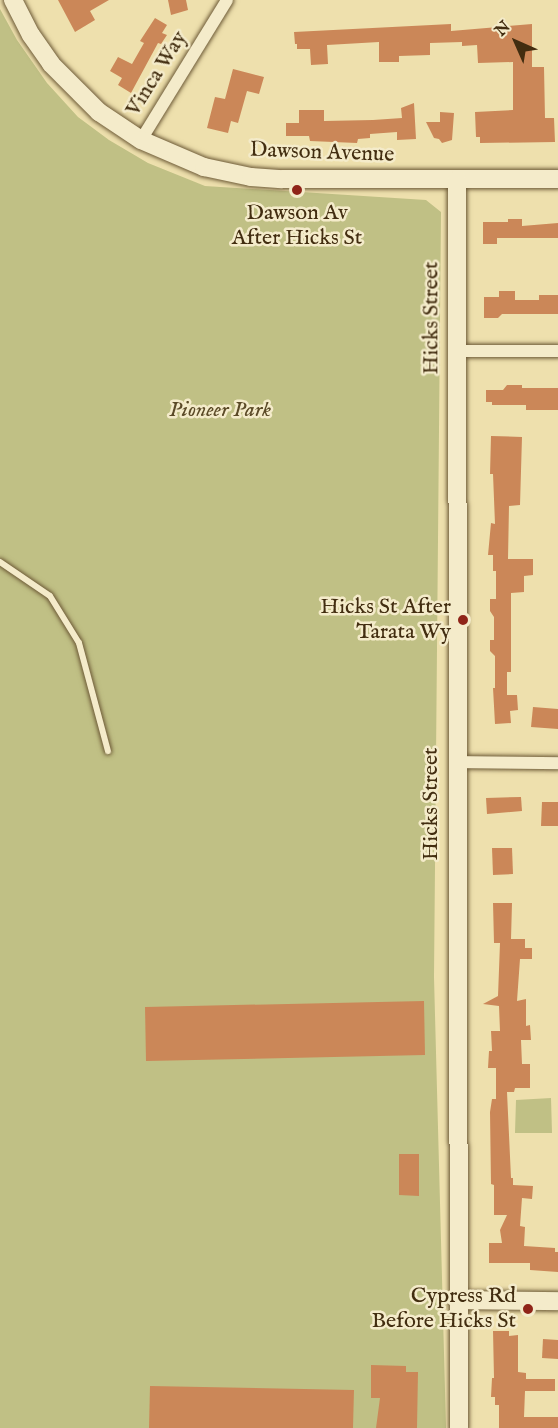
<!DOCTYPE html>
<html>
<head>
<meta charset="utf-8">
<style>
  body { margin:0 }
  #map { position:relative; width:558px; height:1428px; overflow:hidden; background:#eee0ad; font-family:"IM FELL English",serif }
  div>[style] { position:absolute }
  .green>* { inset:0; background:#c0c085 }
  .building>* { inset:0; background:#cb8758 }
  .roads { filter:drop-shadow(0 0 2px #6d5a37) drop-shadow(0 0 2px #6d5a37) }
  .lane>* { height:6px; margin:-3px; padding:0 3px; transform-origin:3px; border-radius:3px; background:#f4ebca }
  .street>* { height:12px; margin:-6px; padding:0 6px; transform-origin:6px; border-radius:6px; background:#f4ebca }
  .secondary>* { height:18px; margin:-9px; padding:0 9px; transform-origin:9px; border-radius:9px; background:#f4ebca }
  .dots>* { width:16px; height:16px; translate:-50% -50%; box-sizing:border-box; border:3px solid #f4ebca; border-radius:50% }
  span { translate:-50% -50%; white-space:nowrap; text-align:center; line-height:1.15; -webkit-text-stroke:5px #f4ebca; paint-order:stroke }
  .street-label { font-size:22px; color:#422d10 }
  .poi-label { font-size:22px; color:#422d10 }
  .right { translate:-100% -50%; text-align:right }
  .park-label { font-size:22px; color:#5b4a27; font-style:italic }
  .north { position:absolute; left:486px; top:12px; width:60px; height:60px; -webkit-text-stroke:4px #f4ebca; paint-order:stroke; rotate:315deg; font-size:16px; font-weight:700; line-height:24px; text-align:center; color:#422d10 }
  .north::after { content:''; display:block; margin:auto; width:21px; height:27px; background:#422d10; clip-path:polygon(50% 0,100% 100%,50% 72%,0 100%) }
</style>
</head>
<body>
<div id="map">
  <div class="green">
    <i style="clip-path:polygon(0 9px,17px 40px,47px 83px,78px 117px,109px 140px,148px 163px,205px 186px,426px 200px,441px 212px,434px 977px,446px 1428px,0 1428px)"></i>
    <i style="clip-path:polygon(551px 1098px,552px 1133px,515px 1133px,516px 1100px)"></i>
  </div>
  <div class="building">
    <i style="clip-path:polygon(58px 0,109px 0,90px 11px,95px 20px,75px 32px)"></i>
    <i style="clip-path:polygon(168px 0,186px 0,188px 10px,171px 15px)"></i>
    <i style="clip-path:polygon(155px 18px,167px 25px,162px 33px,167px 35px,161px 44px,158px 43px,131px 93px,118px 85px,122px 78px,110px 71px,118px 57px,132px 64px,144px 43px,140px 41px)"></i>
    <i style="clip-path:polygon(451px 24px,451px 31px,532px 24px,532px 67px,544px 67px,545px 118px,554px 118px,555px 142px,480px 143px,480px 137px,476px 137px,475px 112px,513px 110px,513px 62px,478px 63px,477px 45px,462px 46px,462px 42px,430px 43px,430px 55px,399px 56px,399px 62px,379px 62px,379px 42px,327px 45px,328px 64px,311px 65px,310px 49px,297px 49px,297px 44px,295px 44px,294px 32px)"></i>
    <i style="clip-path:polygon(233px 69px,264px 77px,259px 94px,247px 91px,238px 123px,231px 121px,228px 133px,207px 128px,215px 97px,225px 99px)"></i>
    <i style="clip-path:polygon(414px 103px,416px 139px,397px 140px,397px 132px,370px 134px,370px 138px,358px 139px,357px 143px,310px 141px,309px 136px,286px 136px,286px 123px,299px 123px,299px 110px,324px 110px,324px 121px,373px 120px,402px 118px,401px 108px)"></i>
    <i style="clip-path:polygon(440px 112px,454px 113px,452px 140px,442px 143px,439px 139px,434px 138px,426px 122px,440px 122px)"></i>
    <i style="clip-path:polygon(508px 219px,522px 219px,522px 226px,558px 223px,558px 238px,497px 238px,497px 244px,483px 244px,483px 222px,508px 222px)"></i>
    <i style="clip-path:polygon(499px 291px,515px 291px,515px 300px,539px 300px,539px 295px,558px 295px,558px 314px,502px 314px,498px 318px,484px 318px,484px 297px,499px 297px)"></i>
    <i style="clip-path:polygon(507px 385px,522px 385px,522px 388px,558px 388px,558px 410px,526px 410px,526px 405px,492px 405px,492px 402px,486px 402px,486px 390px,503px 390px)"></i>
    <i style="clip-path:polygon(491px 436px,522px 437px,520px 505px,509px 506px,508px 559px,533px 559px,533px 575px,524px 576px,524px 592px,511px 593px,511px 672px,507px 672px,507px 695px,517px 695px,518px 710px,510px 711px,511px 723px,495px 724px,493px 688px,495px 688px,495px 656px,490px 651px,490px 640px,494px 640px,494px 617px,490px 611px,490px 599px,496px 599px,496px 571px,493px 571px,493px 555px,488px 555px,491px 523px,495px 524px,493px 474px,490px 474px)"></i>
    <i style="clip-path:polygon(533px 707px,558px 709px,558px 729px,531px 727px)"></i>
    <i style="clip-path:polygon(521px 797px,522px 811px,487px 814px,486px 798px)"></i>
    <i style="clip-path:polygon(542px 802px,558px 802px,558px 826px,541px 826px)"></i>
    <i style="clip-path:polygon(492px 848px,512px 848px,513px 874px,493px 875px)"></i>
    <i style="clip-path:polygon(493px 903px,512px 903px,511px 939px,525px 939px,525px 948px,532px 948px,532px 959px,520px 959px,517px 1001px,526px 999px,526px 1026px,530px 1025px,531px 1040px,521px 1040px,522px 1064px,530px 1064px,530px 1088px,515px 1088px,514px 1092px,507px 1092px,511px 1178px,513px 1178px,513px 1185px,533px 1186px,532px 1199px,522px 1198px,520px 1226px,525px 1227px,524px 1246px,555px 1248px,555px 1252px,558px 1252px,558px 1272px,530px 1270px,530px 1263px,489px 1263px,489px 1243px,502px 1243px,500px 1230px,507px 1215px,494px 1215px,494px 1185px,491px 1184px,490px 1112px,492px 1099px,496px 1099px,496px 1068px,488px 1068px,489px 1051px,492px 1051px,491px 1031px,500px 1031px,499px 1006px,483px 1004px,498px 996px,500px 943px,494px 943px)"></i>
    <i style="clip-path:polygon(424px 1001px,425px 1055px,146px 1061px,145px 1007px)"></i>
    <i style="clip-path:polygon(399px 1154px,419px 1154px,419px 1196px,399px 1195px)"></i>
    <i style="clip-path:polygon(493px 1331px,509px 1331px,509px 1336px,518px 1335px,518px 1372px,526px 1373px,526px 1379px,555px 1379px,555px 1391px,525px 1391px,524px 1417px,558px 1417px,558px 1428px,499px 1428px,499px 1405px,495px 1405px,495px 1397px,491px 1397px,492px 1378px,494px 1378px)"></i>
    <i style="clip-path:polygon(543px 1339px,558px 1340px,558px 1359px,542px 1358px)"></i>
    <i style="clip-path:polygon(371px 1365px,406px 1366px,406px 1372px,418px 1372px,417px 1428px,376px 1428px,380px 1398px,371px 1398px)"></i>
    <i style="clip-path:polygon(150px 1386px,354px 1390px,353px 1428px,149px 1428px)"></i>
  </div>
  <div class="roads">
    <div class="lane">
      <i style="left:0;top:562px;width:60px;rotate:34.2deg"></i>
      <i style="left:50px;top:596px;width:55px;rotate:58.3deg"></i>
      <i style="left:79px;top:643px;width:112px;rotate:75deg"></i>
    </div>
    <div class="street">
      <i style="left:141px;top:140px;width:164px;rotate:-58.4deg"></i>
      <i style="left:456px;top:351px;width:102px"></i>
      <i style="left:456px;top:762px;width:102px;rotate:0.6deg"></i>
    </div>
    <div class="secondary">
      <i style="left:13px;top:0;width:39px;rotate:63deg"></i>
      <i style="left:31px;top:35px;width:35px;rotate:55deg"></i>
      <i style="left:51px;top:64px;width:68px;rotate:45deg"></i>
      <i style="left:99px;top:112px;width:50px;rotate:33.7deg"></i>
      <i style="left:141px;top:140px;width:69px;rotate:23.2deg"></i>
      <i style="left:204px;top:167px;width:48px;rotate:12deg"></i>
      <i style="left:251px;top:177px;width:31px;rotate:4deg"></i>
      <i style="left:282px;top:179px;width:276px"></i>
      <i style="left:457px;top:180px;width:1248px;rotate:89.91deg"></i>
      <i style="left:457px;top:1300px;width:101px;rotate:0.6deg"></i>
    </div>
  </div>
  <div class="dots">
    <i style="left:297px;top:190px;background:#8f2418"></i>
    <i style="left:463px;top:620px;background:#8f2418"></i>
    <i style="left:528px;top:1309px;background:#8f2418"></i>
  </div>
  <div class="street-label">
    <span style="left:157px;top:74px;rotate:-58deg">Vinca Way</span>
    <span style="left:322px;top:153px;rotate:2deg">Dawson Avenue</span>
    <span style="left:432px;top:318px;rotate:-90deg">Hicks Street</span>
    <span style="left:432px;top:804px;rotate:-90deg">Hicks Street</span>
  </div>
  <div class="poi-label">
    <span style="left:297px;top:226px">Dawson Av<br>After Hicks St</span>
    <span class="right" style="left:451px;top:620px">Hicks St After<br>Tarata Wy</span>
    <span class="right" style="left:516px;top:1309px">Cypress Rd<br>Before Hicks St</span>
  </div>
  <div class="park-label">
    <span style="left:220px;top:411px">Pioneer Park</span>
  </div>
  <div class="north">N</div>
</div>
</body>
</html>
